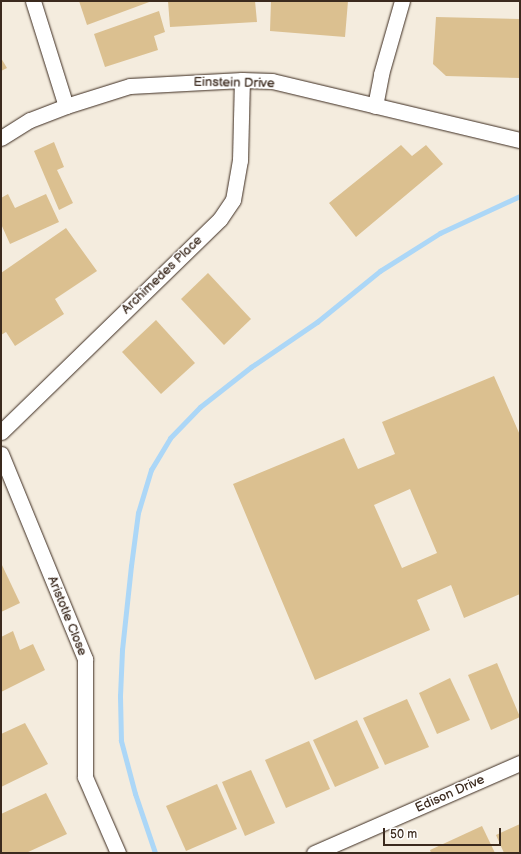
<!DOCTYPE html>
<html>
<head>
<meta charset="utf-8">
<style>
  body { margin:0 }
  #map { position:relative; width:521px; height:854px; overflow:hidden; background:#fff; font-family:"Balsamiq Sans",sans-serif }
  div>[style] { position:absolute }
  .built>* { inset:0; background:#f4ecde }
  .stream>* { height:4.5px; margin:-2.25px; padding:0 2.25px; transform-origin:2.25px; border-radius:2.25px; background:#acd7f7 }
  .building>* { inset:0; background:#dbc090 }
  .roads { filter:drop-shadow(0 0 1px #3b2a1e) drop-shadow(0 0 1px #3b2a1e) }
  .minor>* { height:15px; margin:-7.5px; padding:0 7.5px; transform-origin:7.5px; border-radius:7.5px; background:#fff }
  span { translate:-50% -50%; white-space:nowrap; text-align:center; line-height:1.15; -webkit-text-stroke:3px #fff; paint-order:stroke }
  .street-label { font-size:13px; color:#3b2a1e }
  .frame { position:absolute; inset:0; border:2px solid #3b2a1e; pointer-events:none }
  .scale { position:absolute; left:383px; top:828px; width:118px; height:18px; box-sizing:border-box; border:2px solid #3b2a1e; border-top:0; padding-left:5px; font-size:12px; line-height:14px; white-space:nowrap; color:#3b2a1e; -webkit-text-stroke:3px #fff; paint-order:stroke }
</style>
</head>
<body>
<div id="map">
  <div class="built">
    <i style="clip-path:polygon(1px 1px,520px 1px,520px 853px,1px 853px)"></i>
  </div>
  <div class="stream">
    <i style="left:155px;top:853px;width:62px;rotate:-108.7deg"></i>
    <i style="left:135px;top:794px;width:55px;rotate:-104.8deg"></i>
    <i style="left:121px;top:741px;width:45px;rotate:-91.3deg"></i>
    <i style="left:120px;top:696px;width:46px;rotate:-87.5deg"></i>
    <i style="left:122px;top:650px;width:84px;rotate:-83.9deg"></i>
    <i style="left:131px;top:566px;width:53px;rotate:-82.5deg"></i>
    <i style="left:138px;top:513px;width:45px;rotate:-73.2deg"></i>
    <i style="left:151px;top:470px;width:37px;rotate:-59deg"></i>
    <i style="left:170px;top:438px;width:43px;rotate:-45.9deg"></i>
    <i style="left:200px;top:407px;width:65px;rotate:-38.1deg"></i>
    <i style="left:251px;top:367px;width:80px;rotate:-34.3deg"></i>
    <i style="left:317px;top:322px;width:81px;rotate:-39deg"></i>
    <i style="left:380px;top:271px;width:71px;rotate:-32.3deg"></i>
    <i style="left:440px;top:233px;width:88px;rotate:-24.8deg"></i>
  </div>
  <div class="building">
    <i style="clip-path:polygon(79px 1px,152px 1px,87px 25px)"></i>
    <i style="clip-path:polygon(168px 1px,255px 1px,257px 22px,170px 27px)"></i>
    <i style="clip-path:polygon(271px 1px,348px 1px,345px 37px,270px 31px)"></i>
    <i style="clip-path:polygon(159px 11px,165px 32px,154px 36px,158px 50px,105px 67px,94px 34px)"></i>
    <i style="clip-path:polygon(436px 17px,520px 19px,520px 78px,446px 76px,433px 64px)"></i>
    <i style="clip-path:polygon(1px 58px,7px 68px,1px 71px)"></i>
    <i style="clip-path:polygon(54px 142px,64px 167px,57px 170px,73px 203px,59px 210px,34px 151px)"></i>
    <i style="clip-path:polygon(401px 145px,412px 156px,426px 145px,443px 164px,356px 237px,329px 203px)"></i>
    <i style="clip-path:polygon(8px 194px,15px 208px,46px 194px,59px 222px,10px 244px,1px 224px,1px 198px)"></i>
    <i style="clip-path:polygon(66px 228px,97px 271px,55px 299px,64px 314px,15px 346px,6px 332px,1px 335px,1px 273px)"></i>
    <i style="clip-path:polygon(208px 273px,251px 319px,224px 345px,181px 299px)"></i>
    <i style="clip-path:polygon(156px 320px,195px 363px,161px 394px,122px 352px)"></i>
    <i style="clip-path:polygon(evenodd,494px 376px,520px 435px,520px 594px,464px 618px,451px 585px,417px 600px,430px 630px,315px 680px,233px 484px,344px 438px,358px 469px,395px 454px,382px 422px,494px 376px,410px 489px,437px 553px,402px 568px,374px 505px,410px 489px)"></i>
    <i style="clip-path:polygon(1px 563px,20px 603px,1px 612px)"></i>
    <i style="clip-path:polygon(13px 631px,20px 650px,33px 644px,45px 670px,1px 692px,1px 637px)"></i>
    <i style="clip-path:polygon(497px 663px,520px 717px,491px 730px,468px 675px)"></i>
    <i style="clip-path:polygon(450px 678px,470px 720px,437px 734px,419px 693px)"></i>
    <i style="clip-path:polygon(407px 699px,429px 747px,385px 765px,363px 718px)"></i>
    <i style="clip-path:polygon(357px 720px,379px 768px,335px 787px,313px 740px)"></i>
    <i style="clip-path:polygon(25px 723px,48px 764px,1px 787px,1px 734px)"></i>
    <i style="clip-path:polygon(309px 741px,330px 789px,286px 808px,265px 760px)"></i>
    <i style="clip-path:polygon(251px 770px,275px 823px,245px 836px,222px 782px)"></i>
    <i style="clip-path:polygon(217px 784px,237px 829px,186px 851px,166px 806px)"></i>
    <i style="clip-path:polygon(46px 793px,67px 834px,26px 853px,1px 853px,1px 814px)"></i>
    <i style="clip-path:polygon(520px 824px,520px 853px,504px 853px,496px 835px)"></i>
    <i style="clip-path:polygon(482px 826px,495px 853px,431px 853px,430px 850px)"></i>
  </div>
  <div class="roads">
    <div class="minor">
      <i style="left:33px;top:1px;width:110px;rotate:72.6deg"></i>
      <i style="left:375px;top:106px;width:33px;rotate:-79deg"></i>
      <i style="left:381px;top:74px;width:76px;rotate:-74deg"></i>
      <i style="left:1px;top:138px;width:34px;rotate:-32deg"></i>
      <i style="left:30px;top:120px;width:39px;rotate:-21deg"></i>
      <i style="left:66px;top:106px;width:67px;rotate:-17.4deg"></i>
      <i style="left:130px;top:86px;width:112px;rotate:-3.1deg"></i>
      <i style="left:242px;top:80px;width:30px;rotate:2deg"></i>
      <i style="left:272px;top:81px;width:255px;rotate:13.4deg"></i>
      <i style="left:1px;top:432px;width:305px;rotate:-44.2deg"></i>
      <i style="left:220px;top:219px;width:23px;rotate:-56deg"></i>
      <i style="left:233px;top:200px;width:41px;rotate:-80.1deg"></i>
      <i style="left:240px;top:160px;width:80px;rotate:-88.6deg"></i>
      <i style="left:1px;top:454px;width:222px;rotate:67.7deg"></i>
      <i style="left:85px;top:659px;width:118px;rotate:90deg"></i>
      <i style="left:85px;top:777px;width:83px;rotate:66.5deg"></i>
      <i style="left:314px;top:853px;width:225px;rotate:-23.6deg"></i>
    </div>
  </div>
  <div class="street-label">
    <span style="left:234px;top:83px;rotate:1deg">Einstein Drive</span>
    <span style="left:162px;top:275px;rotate:-44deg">Archimedes Place</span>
    <span style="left:67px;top:616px;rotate:68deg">Aristotle Close</span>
    <span style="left:450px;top:794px;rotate:-24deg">Edison Drive</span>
  </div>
  <div class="frame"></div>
  <div class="scale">50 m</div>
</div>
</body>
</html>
